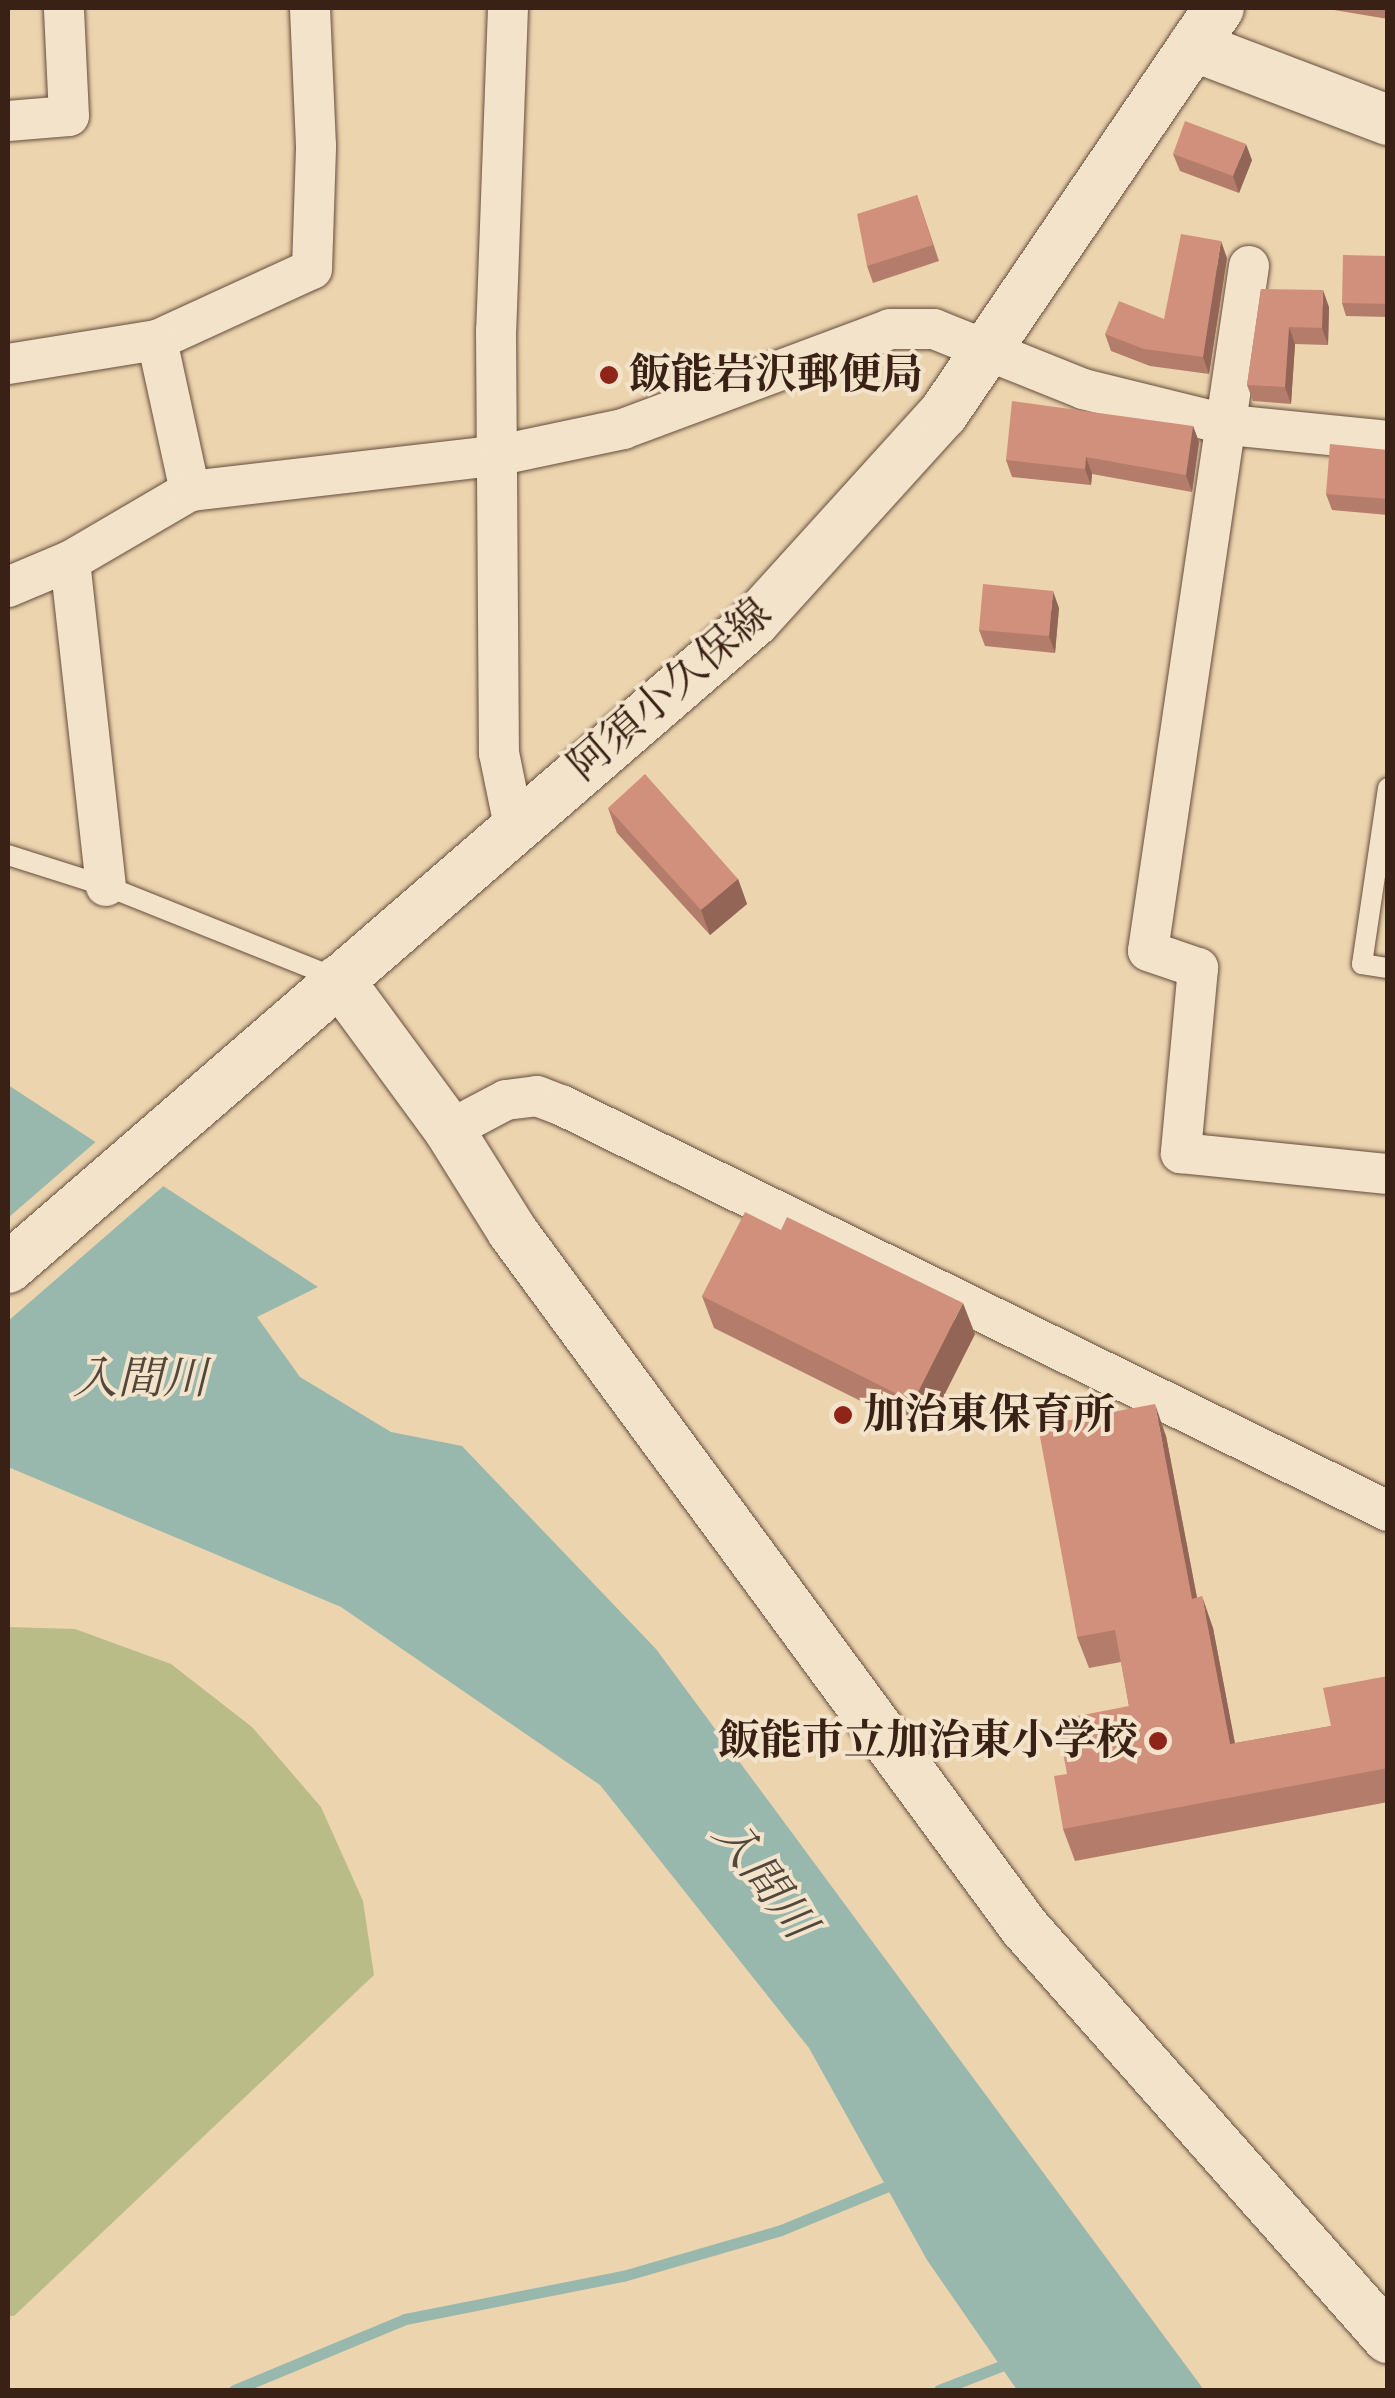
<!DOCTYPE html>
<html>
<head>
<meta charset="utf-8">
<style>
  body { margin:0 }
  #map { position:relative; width:1395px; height:2398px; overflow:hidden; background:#ecd4af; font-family:Cardo,"Noto Serif JP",serif }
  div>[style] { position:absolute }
  .green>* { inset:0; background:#babc88 }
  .water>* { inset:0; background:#99b8ad }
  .pier>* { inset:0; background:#ecd4af }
  .stream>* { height:11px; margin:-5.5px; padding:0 5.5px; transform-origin:5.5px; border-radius:5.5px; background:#99b8ad }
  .roads { filter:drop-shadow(0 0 2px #664e3c) drop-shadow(0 0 2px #664e3c) }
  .service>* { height:20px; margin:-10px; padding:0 10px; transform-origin:10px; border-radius:10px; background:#f3e3cb }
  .minor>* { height:40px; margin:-20px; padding:0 20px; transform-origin:20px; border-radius:20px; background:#f3e3cb }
  .tertiary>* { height:50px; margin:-25px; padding:0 25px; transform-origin:25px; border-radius:25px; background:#f3e3cb }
  .wall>* { inset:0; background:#b47c6a }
  .shaded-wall>* { inset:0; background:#926556 }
  .building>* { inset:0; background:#d1907b }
  .dots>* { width:28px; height:28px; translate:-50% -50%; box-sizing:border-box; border:5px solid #f3e3cb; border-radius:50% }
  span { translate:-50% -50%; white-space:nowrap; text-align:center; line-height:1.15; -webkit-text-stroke:8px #f3e3cb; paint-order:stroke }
  .poi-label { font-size:42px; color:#392115; font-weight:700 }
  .left { translate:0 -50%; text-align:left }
  .right { translate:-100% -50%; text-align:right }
  .street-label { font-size:42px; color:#392115 }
  .water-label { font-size:45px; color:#51473b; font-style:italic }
  .frame { position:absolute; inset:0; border:10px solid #392115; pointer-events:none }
</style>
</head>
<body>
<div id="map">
  <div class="green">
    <i style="clip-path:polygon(8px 1627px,75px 1629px,171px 1664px,252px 1727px,321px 1807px,363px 1901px,374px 1975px,14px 2316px,8px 2316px)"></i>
  </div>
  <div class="water">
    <i style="clip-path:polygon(8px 1085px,318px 1287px,257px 1317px,300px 1377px,391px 1432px,462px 1446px,656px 1649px,1204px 2390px,1017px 2390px,927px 2260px,809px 2048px,600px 1785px,341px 1607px,8px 1467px)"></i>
  </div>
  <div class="pier">
    <i style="clip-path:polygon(99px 1139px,167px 1183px,8px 1321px,8px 1218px)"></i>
  </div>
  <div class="stream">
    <i style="left:234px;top:2390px;width:185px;rotate:-22.5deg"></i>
    <i style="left:405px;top:2319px;width:222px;rotate:-11.2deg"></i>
    <i style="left:623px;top:2276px;width:165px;rotate:-16.2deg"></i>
    <i style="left:781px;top:2230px;width:126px;rotate:-22.3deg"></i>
    <i style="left:939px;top:2390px;width:80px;rotate:-21.1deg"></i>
  </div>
  <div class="roads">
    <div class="service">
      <i style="left:1388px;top:788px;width:178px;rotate:98.4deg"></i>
      <i style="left:1362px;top:964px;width:26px;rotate:9deg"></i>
      <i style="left:8px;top:855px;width:103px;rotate:17.6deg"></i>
      <i style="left:106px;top:886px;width:250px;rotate:21.8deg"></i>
    </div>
    <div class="minor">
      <i style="left:508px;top:8px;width:322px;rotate:92.1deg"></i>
      <i style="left:496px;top:330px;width:423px;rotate:89.6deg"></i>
      <i style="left:499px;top:753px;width:75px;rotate:78.4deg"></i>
      <i style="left:8px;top:121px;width:61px;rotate:-4.7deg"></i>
      <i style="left:69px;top:116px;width:108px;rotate:-92.7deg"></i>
      <i style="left:1249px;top:266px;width:692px;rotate:98.39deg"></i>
      <i style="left:1148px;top:951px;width:53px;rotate:18.8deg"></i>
      <i style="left:1198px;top:968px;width:186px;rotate:95.3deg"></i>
      <i style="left:1181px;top:1153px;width:208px;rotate:5.8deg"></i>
      <i style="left:157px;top:340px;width:170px;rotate:-24.6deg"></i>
      <i style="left:312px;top:269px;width:123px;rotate:-88.1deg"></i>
      <i style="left:316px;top:146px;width:138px;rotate:-92.5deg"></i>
      <i style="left:8px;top:364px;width:151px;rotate:-9.2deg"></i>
      <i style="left:157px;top:340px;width:155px;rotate:77.7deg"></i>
      <i style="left:70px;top:561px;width:327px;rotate:83.7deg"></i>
      <i style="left:8px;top:587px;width:67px;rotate:-22.8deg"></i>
      <i style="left:70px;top:561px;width:139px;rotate:-30.3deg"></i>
      <i style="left:190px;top:491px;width:312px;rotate:-6.6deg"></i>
      <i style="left:500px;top:455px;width:126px;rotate:-11.9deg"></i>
      <i style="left:623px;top:429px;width:285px;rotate:-20.5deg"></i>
      <i style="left:890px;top:329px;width:44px"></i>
      <i style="left:934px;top:329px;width:161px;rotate:21.9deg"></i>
      <i style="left:1083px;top:389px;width:150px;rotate:13.9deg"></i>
      <i style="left:1229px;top:425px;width:160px;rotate:5.7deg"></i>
      <i style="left:449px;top:1130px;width:64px;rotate:-27.8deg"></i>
      <i style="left:506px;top:1100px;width:31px;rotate:-7deg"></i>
      <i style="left:537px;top:1096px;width:26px;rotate:21deg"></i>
      <i style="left:561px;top:1105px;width:921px;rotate:26.15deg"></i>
    </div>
    <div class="tertiary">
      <i style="left:1193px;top:46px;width:209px;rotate:20.8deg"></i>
      <i style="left:339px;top:980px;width:186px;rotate:53.7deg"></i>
      <i style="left:449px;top:1130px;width:119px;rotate:58deg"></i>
      <i style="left:512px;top:1231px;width:865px;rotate:53.65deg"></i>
      <i style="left:1025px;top:1928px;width:548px;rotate:48.48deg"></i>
      <i style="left:8px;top:1268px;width:988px;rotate:-40.9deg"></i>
      <i style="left:755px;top:621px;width:280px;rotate:-47.8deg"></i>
      <i style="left:943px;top:414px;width:491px;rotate:-55.8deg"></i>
    </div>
  </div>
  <div class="wall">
    <i style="clip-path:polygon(1322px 8px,1388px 8px,1388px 19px)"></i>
    <i style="clip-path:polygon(1173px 154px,1252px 160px,1239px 193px,1180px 171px)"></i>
    <i style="clip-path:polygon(917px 195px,939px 261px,873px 283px,867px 266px)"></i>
    <i style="clip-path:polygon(1388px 256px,1388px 317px,1346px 316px,1342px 303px)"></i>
    <i style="clip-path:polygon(1227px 258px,1209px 374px,1150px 366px,1111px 351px,1105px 334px,1164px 319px)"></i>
    <i style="clip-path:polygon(1261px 289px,1329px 307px,1328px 345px,1295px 344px,1291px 404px,1253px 401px,1247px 385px)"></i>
    <i style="clip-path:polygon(1193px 426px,1199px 442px,1192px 492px,1092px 474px,1091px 485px,1012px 477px,1006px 460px)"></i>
    <i style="clip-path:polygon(1388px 450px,1388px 515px,1332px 510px,1326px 494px)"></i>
    <i style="clip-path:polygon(1059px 608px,1055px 653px,985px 646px,979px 630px)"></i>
    <i style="clip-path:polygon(608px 808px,738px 879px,747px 904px,710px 935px,617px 833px)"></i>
    <i style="clip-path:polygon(781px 1230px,975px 1334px,925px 1433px,714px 1328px,702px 1296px)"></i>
    <i style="clip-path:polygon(1166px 1436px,1197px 1597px,1213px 1628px,1235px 1743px,1331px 1726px,1388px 1676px,1388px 1802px,1075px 1861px,1063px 1829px,1067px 1774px,1129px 1706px,1121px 1662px,1089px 1668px,1077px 1637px)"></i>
  </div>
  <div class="shaded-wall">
    <i style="clip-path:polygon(1246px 144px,1252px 160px,1239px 193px,1233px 176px)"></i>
    <i style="clip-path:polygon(1221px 241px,1227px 258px,1209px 374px,1203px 357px)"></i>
    <i style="clip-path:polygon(1323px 290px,1329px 307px,1328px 345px,1322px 328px)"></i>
    <i style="clip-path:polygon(1289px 327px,1295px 344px,1291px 404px,1285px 387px)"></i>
    <i style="clip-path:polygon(1193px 426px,1199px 442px,1192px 492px,1186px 475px)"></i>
    <i style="clip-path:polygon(1086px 457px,1092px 474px,1091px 485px,1085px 469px)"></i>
    <i style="clip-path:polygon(1053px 591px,1059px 608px,1055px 653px,1049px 636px)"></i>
    <i style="clip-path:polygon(738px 879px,747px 904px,710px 935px,701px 910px)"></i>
    <i style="clip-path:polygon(963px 1303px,975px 1334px,925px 1433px,913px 1402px)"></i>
    <i style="clip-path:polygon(1155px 1404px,1166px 1436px,1203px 1630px,1192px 1599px)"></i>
    <i style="clip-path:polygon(1202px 1596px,1213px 1628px,1241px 1776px,1230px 1744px)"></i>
  </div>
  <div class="building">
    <i style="clip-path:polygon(1185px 121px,1246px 144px,1233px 176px,1173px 154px)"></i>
    <i style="clip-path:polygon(917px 195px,933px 245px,867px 266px,857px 214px)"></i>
    <i style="clip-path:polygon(1181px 234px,1221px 241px,1203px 357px,1144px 349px,1105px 334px,1119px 301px,1164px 319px)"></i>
    <i style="clip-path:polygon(1343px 255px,1388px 256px,1388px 304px,1342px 303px)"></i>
    <i style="clip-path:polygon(1261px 289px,1323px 290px,1322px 328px,1289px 327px,1285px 387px,1247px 385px)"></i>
    <i style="clip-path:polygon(1012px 401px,1193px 426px,1186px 475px,1086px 457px,1085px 469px,1006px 460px)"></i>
    <i style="clip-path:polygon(1330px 444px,1388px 450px,1388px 499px,1326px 494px)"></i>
    <i style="clip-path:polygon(983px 584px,1053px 591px,1049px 636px,979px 630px)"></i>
    <i style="clip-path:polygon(645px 774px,738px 879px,701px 910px,608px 808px)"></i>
    <i style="clip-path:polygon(745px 1212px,781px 1230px,787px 1217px,963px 1303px,913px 1402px,702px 1296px)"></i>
    <i style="clip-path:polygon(1155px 1404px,1192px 1599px,1202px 1596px,1230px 1744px,1331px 1726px,1323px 1688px,1388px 1676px,1388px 1768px,1063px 1829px,1054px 1776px,1067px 1774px,1057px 1720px,1129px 1706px,1115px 1630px,1077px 1637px,1038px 1426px)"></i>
  </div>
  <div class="dots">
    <i style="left:609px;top:375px;background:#8f2418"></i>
    <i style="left:843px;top:1415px;background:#8f2418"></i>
    <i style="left:1158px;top:1741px;background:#8f2418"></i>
  </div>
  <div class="poi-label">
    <span class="left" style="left:629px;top:375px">飯能岩沢郵便局</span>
    <span class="left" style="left:863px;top:1415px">加治東保育所</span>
    <span class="right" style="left:1138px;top:1741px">飯能市立加治東小学校</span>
  </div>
  <div class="street-label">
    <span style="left:670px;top:690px;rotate:-41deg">阿須小久保線</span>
  </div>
  <div class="water-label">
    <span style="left:140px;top:1379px">入間川</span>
    <span style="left:764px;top:1879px;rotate:53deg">入間川</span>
  </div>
  <div class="frame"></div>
</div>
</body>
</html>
